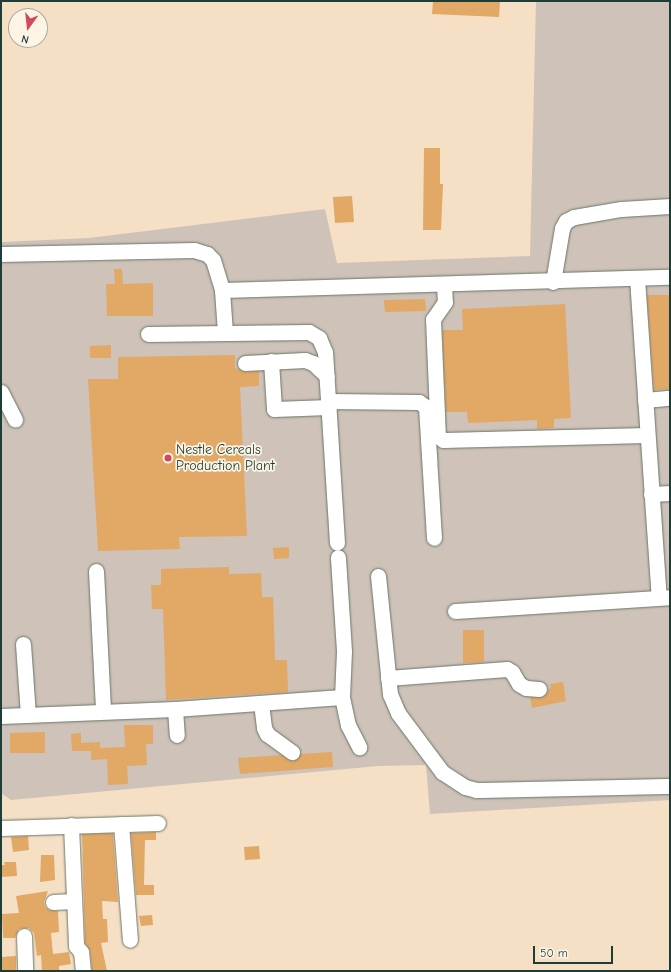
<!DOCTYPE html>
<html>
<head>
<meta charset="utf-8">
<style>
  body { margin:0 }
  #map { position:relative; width:671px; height:972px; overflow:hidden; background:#f5e0c6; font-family:"Comic Neue",sans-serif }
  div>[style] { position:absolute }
  .industrial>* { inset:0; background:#cec2b9 }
  .building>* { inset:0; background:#e2a865 }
  .roads { filter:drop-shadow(0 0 1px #6a7667) drop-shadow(0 0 1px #6a7667) }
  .minor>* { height:15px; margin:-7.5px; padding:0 7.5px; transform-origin:7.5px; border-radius:7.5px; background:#fff }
  .dots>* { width:11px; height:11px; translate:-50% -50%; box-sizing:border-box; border:2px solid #fcf5e5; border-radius:50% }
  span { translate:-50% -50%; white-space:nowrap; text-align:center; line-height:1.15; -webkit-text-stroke:3.5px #fcf5e5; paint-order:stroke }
  .poi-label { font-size:14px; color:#1f3d34 }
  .left { translate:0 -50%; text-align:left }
  .frame { position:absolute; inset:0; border:2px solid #1f3d34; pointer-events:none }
  .north { position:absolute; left:8px; top:8px; width:40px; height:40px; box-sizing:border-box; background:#fcf5e5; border:1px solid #a4ab9e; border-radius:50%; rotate:195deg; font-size:11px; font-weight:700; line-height:16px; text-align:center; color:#1f3d34 }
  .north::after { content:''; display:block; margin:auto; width:14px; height:18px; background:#d1495b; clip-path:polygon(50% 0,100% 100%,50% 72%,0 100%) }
  .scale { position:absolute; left:533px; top:946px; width:80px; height:18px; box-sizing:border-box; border:2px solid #1f3d34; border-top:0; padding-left:5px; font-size:12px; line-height:14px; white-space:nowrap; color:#1f3d34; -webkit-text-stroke:3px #fcf5e5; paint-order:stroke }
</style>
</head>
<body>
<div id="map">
  <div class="industrial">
    <i style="clip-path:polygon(536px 1px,670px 1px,670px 800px,430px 814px,426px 765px,378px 766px,11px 800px,1px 793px,1px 242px,89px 238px,325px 209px,337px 263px,530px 256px)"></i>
  </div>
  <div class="building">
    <i style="clip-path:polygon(433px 1px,500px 1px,499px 17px,432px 14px)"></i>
    <i style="clip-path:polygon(424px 148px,440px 148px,440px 184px,443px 184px,441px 230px,423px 230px)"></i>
    <i style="clip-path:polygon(352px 196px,354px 222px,335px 223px,333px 197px)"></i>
    <i style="clip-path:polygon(114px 269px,122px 269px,123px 284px,153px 283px,153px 316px,107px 316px,106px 284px,115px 284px)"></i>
    <i style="clip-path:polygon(647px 295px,670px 295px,670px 389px,654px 390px)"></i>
    <i style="clip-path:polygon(425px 299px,426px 311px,385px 312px,384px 300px)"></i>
    <i style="clip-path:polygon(565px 304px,571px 418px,554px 419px,554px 428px,537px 429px,537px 420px,468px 423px,467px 412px,446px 412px,442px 330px,463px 330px,462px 309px)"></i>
    <i style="clip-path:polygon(111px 345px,111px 358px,90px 358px,90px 346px)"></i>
    <i style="clip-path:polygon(235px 355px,235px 368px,245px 372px,259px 371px,259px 386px,240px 387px,247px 536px,179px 537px,180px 549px,98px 551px,88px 379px,118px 379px,118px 357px)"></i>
    <i style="clip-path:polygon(289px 547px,289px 558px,274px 559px,273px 548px)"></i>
    <i style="clip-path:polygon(229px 567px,229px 574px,261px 573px,262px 597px,273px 597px,275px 660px,287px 660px,288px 692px,166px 700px,163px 609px,152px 609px,151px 585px,161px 585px,161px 569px)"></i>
    <i style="clip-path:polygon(463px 630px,484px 630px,484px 662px,463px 663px)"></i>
    <i style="clip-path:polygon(563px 682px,566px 701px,532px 708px,530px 697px,543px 697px,551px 687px,550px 684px)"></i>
    <i style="clip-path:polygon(124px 725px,153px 725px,153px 744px,146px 744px,147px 765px,127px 766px,128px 784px,108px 785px,107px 759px,91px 760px,91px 751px,72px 751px,71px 734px,81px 733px,81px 743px,100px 742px,100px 748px,125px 747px)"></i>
    <i style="clip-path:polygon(45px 732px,45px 753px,10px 753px,10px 733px)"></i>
    <i style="clip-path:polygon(332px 752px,333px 767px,240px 774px,238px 758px,281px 755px,291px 761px,296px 760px,301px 754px)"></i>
    <i style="clip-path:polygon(156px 832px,156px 840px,145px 840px,144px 885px,154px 885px,154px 895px,136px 895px,131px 833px)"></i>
    <i style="clip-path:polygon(113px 833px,118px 902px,102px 901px,103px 919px,107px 919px,108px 942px,101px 943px,107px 971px,92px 971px,90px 951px,85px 943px,82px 834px)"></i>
    <i style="clip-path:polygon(28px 836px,29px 850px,13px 852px,11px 837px)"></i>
    <i style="clip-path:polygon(259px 846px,260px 859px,245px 860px,244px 847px)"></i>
    <i style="clip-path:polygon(41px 855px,54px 855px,55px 880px,40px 882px)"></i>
    <i style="clip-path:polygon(4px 862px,16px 862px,17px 876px,1px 877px,1px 865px,5px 865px)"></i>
    <i style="clip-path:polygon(48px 891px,44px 902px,45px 907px,49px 910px,58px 911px,59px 932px,51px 933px,53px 954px,69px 952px,71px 964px,59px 966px,59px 971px,42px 971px,41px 955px,37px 956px,34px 933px,29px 928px,19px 929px,15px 938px,3px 938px,2px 914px,19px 913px,16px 896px)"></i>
    <i style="clip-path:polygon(152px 915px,153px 925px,141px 926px,139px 916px)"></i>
    <i style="clip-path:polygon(16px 956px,16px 971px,1px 971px,1px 957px)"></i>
  </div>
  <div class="roads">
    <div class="minor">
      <i style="left:1px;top:254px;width:193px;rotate:-1.2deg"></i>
      <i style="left:194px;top:250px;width:14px;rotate:17deg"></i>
      <i style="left:207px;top:254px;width:8px;rotate:45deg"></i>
      <i style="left:213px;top:260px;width:31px;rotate:73deg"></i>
      <i style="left:222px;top:290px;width:43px;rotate:86deg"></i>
      <i style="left:637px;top:278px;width:320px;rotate:86.1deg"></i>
      <i style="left:553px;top:282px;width:55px;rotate:-80.5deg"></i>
      <i style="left:562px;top:228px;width:8px;rotate:-60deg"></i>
      <i style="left:566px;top:221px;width:9px;rotate:-27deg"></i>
      <i style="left:574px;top:217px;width:48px;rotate:-9.7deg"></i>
      <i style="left:621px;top:209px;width:49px;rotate:-3.5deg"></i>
      <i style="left:444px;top:285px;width:17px;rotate:87deg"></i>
      <i style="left:445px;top:302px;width:21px;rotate:125deg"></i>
      <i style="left:433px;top:319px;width:117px;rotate:87.6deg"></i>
      <i style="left:438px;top:436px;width:6px;rotate:39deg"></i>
      <i style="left:443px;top:440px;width:204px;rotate:-1.4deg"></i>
      <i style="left:222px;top:290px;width:448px;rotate:-1.7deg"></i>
      <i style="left:148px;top:334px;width:161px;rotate:-0.7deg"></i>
      <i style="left:309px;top:332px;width:12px;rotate:31deg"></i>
      <i style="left:319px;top:338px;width:15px;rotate:67deg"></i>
      <i style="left:325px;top:352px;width:191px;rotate:86.4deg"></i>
      <i style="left:271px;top:361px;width:48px;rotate:86.4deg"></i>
      <i style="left:274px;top:409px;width:55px;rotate:-2.1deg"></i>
      <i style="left:245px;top:363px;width:60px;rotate:-2.9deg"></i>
      <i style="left:305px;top:360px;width:9px;rotate:21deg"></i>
      <i style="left:313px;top:363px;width:19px;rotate:43deg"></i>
      <i style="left:1px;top:392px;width:31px;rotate:63deg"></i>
      <i style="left:645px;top:400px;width:25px;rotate:-5deg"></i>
      <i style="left:328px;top:401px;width:91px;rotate:0.6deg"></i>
      <i style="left:419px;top:402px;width:9px;rotate:36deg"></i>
      <i style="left:426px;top:407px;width:131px;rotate:86.5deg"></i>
      <i style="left:651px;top:494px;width:19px;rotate:-3deg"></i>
      <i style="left:96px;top:571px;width:140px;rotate:87.1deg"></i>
      <i style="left:378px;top:576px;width:119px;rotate:84.2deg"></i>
      <i style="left:390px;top:694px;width:21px;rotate:67deg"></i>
      <i style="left:398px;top:713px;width:74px;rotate:53.3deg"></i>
      <i style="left:442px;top:772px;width:27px;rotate:33deg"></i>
      <i style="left:465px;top:787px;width:11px;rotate:15deg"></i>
      <i style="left:476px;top:790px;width:194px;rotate:-1.2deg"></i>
      <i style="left:455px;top:611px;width:215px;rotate:-3.7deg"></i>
      <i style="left:23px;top:644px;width:71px;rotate:86deg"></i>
      <i style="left:388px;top:678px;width:119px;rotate:-4.3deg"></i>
      <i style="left:507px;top:669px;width:6px;rotate:31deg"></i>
      <i style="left:512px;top:672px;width:14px;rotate:60deg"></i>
      <i style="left:519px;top:684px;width:8px;rotate:30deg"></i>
      <i style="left:526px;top:688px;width:13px;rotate:4deg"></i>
      <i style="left:342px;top:697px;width:29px;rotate:78deg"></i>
      <i style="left:348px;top:725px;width:25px;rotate:63deg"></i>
      <i style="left:261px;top:703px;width:25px;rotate:83deg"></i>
      <i style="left:264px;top:728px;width:7px;rotate:63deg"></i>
      <i style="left:267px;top:734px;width:31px;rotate:36deg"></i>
      <i style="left:175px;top:709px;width:26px;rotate:86deg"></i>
      <i style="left:1px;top:716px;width:174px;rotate:-2.3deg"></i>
      <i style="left:175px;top:709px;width:167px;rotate:-4.1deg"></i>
      <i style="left:342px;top:697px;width:46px;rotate:-87.5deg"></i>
      <i style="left:344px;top:651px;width:94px;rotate:-93.7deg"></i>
      <i style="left:121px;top:824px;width:116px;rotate:85.6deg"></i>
      <i style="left:71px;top:825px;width:121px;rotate:87.6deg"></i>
      <i style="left:76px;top:946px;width:8px;rotate:50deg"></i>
      <i style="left:81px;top:952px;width:19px;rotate:84deg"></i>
      <i style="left:1px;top:828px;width:157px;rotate:-1.8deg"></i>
      <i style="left:53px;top:902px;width:21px;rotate:-3deg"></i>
      <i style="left:24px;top:936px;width:35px;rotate:88deg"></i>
    </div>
  </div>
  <div class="dots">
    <i style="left:168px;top:458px;background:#d1495b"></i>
  </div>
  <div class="poi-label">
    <span class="left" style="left:176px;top:458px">Nestle Cereals<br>Production Plant</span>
  </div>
  <div class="frame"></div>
  <div class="north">N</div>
  <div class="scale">50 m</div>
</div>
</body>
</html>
